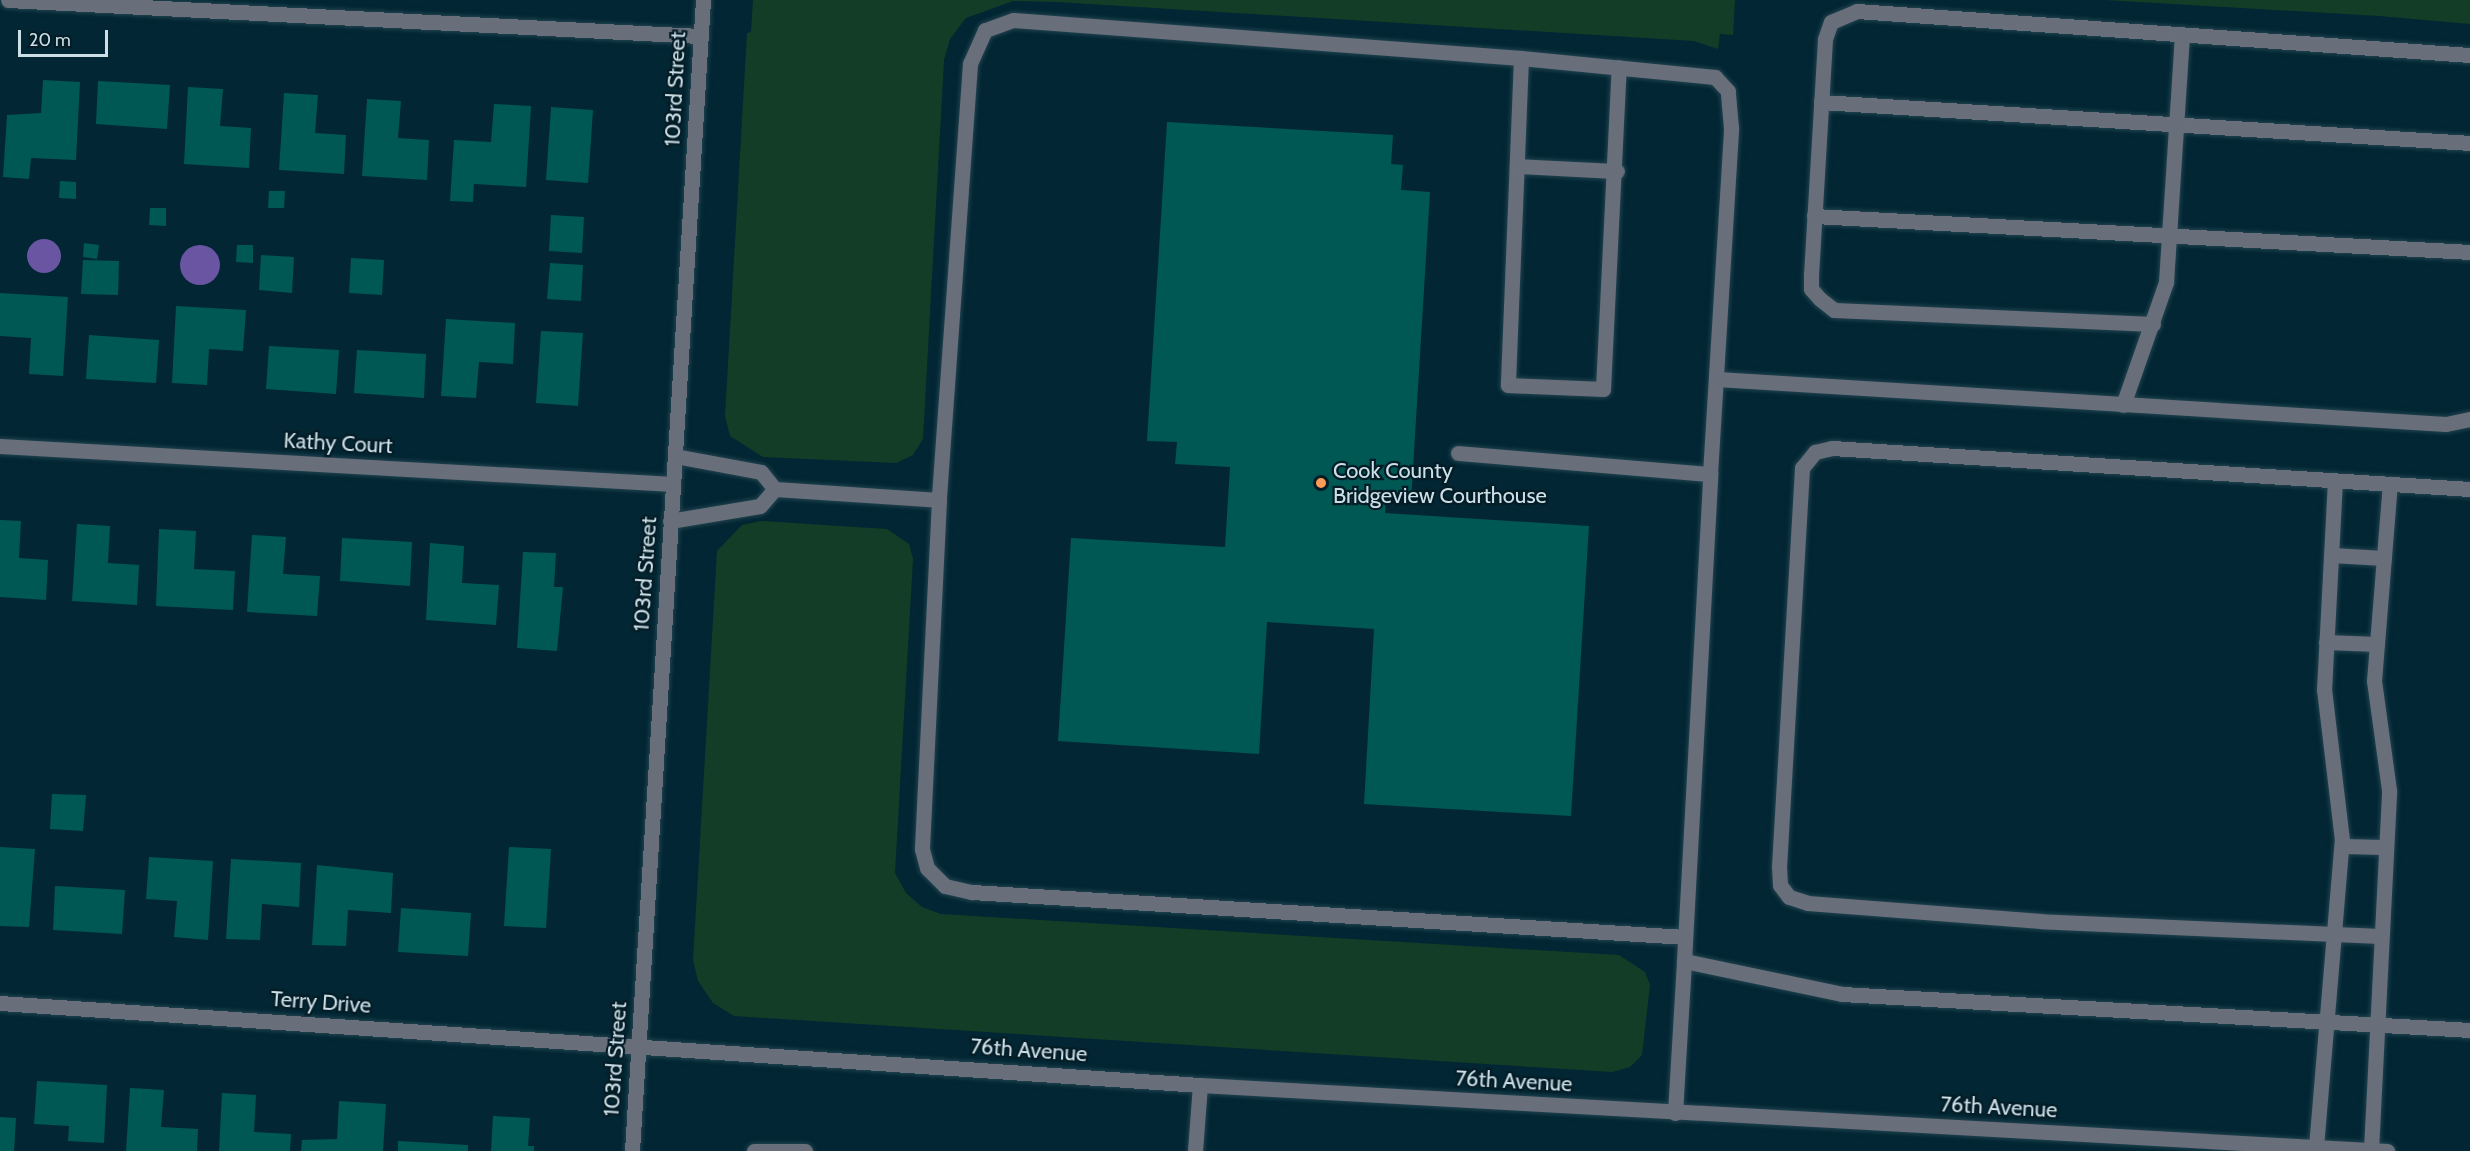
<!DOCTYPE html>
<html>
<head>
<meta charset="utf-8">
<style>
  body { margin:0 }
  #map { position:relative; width:2470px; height:1151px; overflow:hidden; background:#022633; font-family:Cabin,sans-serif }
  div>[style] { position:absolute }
  .green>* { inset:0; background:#133d27 }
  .water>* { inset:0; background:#6955a1 }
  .round { border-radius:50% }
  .building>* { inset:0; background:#005855 }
  .roads { filter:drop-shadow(0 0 2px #224350) drop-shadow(0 0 2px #224350) }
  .minor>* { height:15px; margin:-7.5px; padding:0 7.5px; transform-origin:7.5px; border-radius:7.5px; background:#686f7b }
  .dots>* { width:16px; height:16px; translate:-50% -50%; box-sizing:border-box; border:3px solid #031c26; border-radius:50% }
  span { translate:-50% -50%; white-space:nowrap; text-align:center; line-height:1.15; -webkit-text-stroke:4.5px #031c26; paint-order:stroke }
  .street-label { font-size:22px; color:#ccdee6 }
  .poi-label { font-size:22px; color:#ccdee6 }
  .left { translate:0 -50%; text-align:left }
  .scale { position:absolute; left:18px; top:30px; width:90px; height:27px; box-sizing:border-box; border:3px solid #ccdee6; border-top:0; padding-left:8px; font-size:18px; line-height:21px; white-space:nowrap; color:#ccdee6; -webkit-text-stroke:4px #031c26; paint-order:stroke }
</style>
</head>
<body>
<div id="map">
  <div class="green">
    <i style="clip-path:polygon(753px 0,1735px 0,1733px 35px,1720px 34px,1718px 49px,1694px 41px,1057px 2px,1013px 1px,966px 18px,950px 39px,944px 60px,923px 439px,913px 455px,896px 463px,763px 457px,730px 436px,725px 416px,747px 33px,751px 32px)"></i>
    <i style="clip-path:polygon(2104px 0,2470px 0,2470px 24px,2379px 16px)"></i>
    <i style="clip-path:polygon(761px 521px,887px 529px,909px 544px,913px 559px,895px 873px,906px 893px,922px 907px,941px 914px,1619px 955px,1645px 972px,1650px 985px,1642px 1055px,1630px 1067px,1612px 1072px,734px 1016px,713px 1003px,698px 981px,693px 960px,717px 551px,742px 525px)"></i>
  </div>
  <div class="water">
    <i class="round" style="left:27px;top:239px;width:34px;height:34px"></i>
    <i class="round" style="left:180px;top:245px;width:40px;height:40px"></i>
  </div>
  <div class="building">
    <i style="clip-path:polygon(43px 80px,80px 82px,76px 160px,31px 158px,29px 179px,3px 177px,7px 115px,41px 113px)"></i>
    <i style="clip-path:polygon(98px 81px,170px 85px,167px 129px,96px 124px)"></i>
    <i style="clip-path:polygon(188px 87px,223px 89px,220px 126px,251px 128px,249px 168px,184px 164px)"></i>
    <i style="clip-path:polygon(284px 93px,318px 95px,315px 133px,346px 135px,344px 174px,279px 170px)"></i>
    <i style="clip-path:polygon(367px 99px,401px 101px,398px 138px,429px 140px,427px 180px,362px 176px)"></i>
    <i style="clip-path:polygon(494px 104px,531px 106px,526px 187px,474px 184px,473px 202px,450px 201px,454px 140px,491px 142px)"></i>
    <i style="clip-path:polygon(551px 107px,593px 110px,588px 183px,546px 180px)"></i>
    <i style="clip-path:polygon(1167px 122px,1393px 135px,1391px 164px,1403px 165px,1401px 190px,1430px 192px,1411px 501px,1386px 499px,1385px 513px,1589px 526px,1571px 816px,1364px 804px,1374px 629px,1267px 622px,1259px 754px,1058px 741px,1071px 538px,1225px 547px,1230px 467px,1175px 464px,1177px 442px,1147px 441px)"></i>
    <i style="clip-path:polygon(60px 181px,76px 182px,76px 199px,59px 198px)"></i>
    <i style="clip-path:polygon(269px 191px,285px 191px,284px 208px,268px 208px)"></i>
    <i style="clip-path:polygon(150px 208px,166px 208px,166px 226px,149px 225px)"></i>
    <i style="clip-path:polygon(551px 215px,584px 217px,582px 253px,549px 251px)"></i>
    <i style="clip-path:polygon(84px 243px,99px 245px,97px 259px,83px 257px)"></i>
    <i style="clip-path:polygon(237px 245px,253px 245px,253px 263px,236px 262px)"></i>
    <i style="clip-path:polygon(261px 255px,294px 257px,292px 293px,259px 290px)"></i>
    <i style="clip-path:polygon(351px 258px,384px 260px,382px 295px,349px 293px)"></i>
    <i style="clip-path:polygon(83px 260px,119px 261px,118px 295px,81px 294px)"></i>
    <i style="clip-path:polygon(550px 263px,583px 265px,581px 301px,547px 299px)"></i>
    <i style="clip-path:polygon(0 293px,68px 297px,63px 376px,29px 374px,31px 338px,0 336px)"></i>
    <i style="clip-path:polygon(176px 306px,246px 310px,243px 351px,209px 349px,207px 385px,172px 383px)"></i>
    <i style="clip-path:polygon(446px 319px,515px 323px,513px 364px,479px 362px,476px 398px,441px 396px)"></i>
    <i style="clip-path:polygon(541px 331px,583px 333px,578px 406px,536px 403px)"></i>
    <i style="clip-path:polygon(89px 335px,159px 340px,156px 383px,86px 379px)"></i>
    <i style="clip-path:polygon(269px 346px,339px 350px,336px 394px,266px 389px)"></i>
    <i style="clip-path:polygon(357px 350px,426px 354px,424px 398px,354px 393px)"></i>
    <i style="clip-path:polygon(0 520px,21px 521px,19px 558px,48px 560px,46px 600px,0 597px)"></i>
    <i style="clip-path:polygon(77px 524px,110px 526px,108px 563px,139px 565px,137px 605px,72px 601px)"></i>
    <i style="clip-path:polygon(159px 529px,196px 531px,194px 569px,235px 571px,233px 610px,156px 606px)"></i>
    <i style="clip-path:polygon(252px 535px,286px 537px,283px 574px,320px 576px,317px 616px,247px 612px)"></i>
    <i style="clip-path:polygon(342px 538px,412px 542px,410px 586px,340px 581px)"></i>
    <i style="clip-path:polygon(430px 543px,464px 546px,462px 583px,499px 585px,496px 625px,426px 620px)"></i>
    <i style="clip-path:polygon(523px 552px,556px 553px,554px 587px,563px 587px,557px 651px,517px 648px)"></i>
    <i style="clip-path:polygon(52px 794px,86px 795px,83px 831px,50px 829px)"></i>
    <i style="clip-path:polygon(0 847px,35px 849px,29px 927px,0 926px)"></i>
    <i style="clip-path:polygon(509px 847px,551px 849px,546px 928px,504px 926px)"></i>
    <i style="clip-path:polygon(149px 857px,213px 861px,208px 940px,174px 937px,177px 901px,146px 899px)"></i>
    <i style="clip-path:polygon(231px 859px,301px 863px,299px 907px,262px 904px,260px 940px,226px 939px)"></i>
    <i style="clip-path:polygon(317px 865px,393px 873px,391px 913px,348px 910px,346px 946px,312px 945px)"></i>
    <i style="clip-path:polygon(55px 886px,125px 890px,122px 934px,53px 930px)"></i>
    <i style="clip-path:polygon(401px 908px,471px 913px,468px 956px,398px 952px)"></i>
    <i style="clip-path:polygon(37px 1081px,107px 1085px,104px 1143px,68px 1141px,69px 1126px,34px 1124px)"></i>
    <i style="clip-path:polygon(130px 1088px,164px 1090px,161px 1127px,198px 1129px,197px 1151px,126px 1151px)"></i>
    <i style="clip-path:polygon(222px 1093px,256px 1095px,254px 1132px,291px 1134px,290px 1151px,219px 1151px)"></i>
    <i style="clip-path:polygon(339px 1101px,386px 1104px,383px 1151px,301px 1151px,302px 1140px,337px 1139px)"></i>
    <i style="clip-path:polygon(493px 1116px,530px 1118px,528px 1146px,534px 1146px,534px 1151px,491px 1151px)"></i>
    <i style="clip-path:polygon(0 1117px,16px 1118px,14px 1151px,0 1151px)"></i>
    <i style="clip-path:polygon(398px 1141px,468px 1145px,468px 1151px,398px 1151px)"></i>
  </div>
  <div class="roads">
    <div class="minor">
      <i style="left:8px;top:0;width:693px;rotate:2.98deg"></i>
      <i style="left:1521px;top:58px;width:327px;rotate:92.3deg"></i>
      <i style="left:1508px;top:385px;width:95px;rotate:2.4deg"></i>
      <i style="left:1603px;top:389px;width:322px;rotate:-87.2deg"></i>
      <i style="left:1821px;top:102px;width:650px;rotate:3.61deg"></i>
      <i style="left:1517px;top:166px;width:100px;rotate:2.9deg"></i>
      <i style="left:1814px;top:216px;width:657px;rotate:3.14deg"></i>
      <i style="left:2153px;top:324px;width:319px;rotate:-177.5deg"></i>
      <i style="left:1834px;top:310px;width:18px;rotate:-142deg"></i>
      <i style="left:1820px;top:299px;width:13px;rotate:-132deg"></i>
      <i style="left:1811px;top:289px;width:14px;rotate:-90deg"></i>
      <i style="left:1811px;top:275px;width:236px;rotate:-86.6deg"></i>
      <i style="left:1825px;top:39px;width:18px;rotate:-71deg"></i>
      <i style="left:1831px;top:22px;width:28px;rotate:-23deg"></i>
      <i style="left:1857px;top:11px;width:615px;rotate:4.11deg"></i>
      <i style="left:1717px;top:379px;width:730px;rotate:3.53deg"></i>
      <i style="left:2446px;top:424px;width:25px;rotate:-12deg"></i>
      <i style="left:2123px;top:405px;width:130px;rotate:-70.7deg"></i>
      <i style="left:2166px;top:282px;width:248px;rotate:-86.3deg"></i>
      <i style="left:0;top:446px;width:674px;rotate:3.23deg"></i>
      <i style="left:1458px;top:453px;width:253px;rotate:4.8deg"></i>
      <i style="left:675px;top:456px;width:87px;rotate:10.5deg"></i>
      <i style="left:761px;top:472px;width:22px;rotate:51deg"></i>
      <i style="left:775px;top:489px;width:164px;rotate:3.8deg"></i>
      <i style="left:670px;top:521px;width:91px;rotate:-9.5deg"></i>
      <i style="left:760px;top:506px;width:23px;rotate:-49deg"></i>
      <i style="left:2331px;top:555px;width:53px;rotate:3.2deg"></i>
      <i style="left:2326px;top:642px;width:51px;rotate:2.2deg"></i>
      <i style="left:2342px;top:846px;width:43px;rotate:1.3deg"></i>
      <i style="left:2380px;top:936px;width:339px;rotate:-177.5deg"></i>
      <i style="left:2041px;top:921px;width:234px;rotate:-175.6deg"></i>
      <i style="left:1808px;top:903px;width:20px;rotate:-162deg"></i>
      <i style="left:1789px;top:897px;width:15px;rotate:-127deg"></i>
      <i style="left:1780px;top:885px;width:18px;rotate:-93deg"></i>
      <i style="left:1779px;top:867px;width:400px;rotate:-86.7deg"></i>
      <i style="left:1802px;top:468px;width:21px;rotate:-51deg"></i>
      <i style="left:1815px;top:452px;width:17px;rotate:-13deg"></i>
      <i style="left:1832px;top:448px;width:639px;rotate:3.68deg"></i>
      <i style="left:1684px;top:961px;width:161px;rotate:11.8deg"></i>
      <i style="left:1842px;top:994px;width:629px;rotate:3.28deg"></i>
      <i style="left:0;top:1003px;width:1203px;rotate:3.91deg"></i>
      <i style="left:1200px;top:1085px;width:1189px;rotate:3.18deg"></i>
      <i style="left:1675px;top:1113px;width:152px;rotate:-86.6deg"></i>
      <i style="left:1684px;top:961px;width:488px;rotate:-86.9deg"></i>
      <i style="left:1710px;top:474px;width:347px;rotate:-86.5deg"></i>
      <i style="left:1731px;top:128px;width:37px;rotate:-95deg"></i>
      <i style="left:1728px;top:91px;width:19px;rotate:-133deg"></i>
      <i style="left:1715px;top:77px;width:195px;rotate:-174.4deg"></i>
      <i style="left:1521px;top:58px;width:509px;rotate:-175.72deg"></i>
      <i style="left:1013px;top:20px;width:30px;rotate:160deg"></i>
      <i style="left:985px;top:30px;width:37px;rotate:114deg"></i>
      <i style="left:970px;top:64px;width:437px;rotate:94.1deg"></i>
      <i style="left:939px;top:500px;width:349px;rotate:92.8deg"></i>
      <i style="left:922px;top:849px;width:20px;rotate:75deg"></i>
      <i style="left:927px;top:868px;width:25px;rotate:45deg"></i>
      <i style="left:945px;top:886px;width:28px;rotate:13deg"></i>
      <i style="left:972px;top:892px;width:714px;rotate:3.61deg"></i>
      <i style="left:2316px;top:1147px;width:308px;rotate:-85.2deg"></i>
      <i style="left:2342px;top:840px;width:151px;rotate:-96.8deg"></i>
      <i style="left:2324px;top:690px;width:210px;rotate:-87deg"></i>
      <i style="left:2371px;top:1150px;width:360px;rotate:-87.1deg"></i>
      <i style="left:2389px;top:790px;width:110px;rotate:-97.8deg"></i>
      <i style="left:2374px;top:681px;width:198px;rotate:-85.4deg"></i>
      <i style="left:632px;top:1151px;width:1153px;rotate:-86.47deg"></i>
      <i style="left:754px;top:1151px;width:51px"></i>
      <i style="left:1195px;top:1151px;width:66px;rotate:-85.7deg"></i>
    </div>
  </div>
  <div class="dots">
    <i style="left:1321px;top:483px;background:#fd9c56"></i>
  </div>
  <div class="street-label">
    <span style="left:675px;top:89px;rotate:-87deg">103rd Street</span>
    <span style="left:338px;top:443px;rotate:3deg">Kathy Court</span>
    <span style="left:645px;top:574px;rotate:-86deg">103rd Street</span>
    <span style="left:321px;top:1002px;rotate:4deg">Terry Drive</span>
    <span style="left:1029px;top:1050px;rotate:4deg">76th Avenue</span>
    <span style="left:615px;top:1059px;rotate:-86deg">103rd Street</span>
    <span style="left:1514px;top:1081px;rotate:3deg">76th Avenue</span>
    <span style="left:1999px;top:1107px;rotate:3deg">76th Avenue</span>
  </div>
  <div class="poi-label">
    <span class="left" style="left:1333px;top:483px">Cook County<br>Bridgeview Courthouse</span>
  </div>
  <div class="scale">20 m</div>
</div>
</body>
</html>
